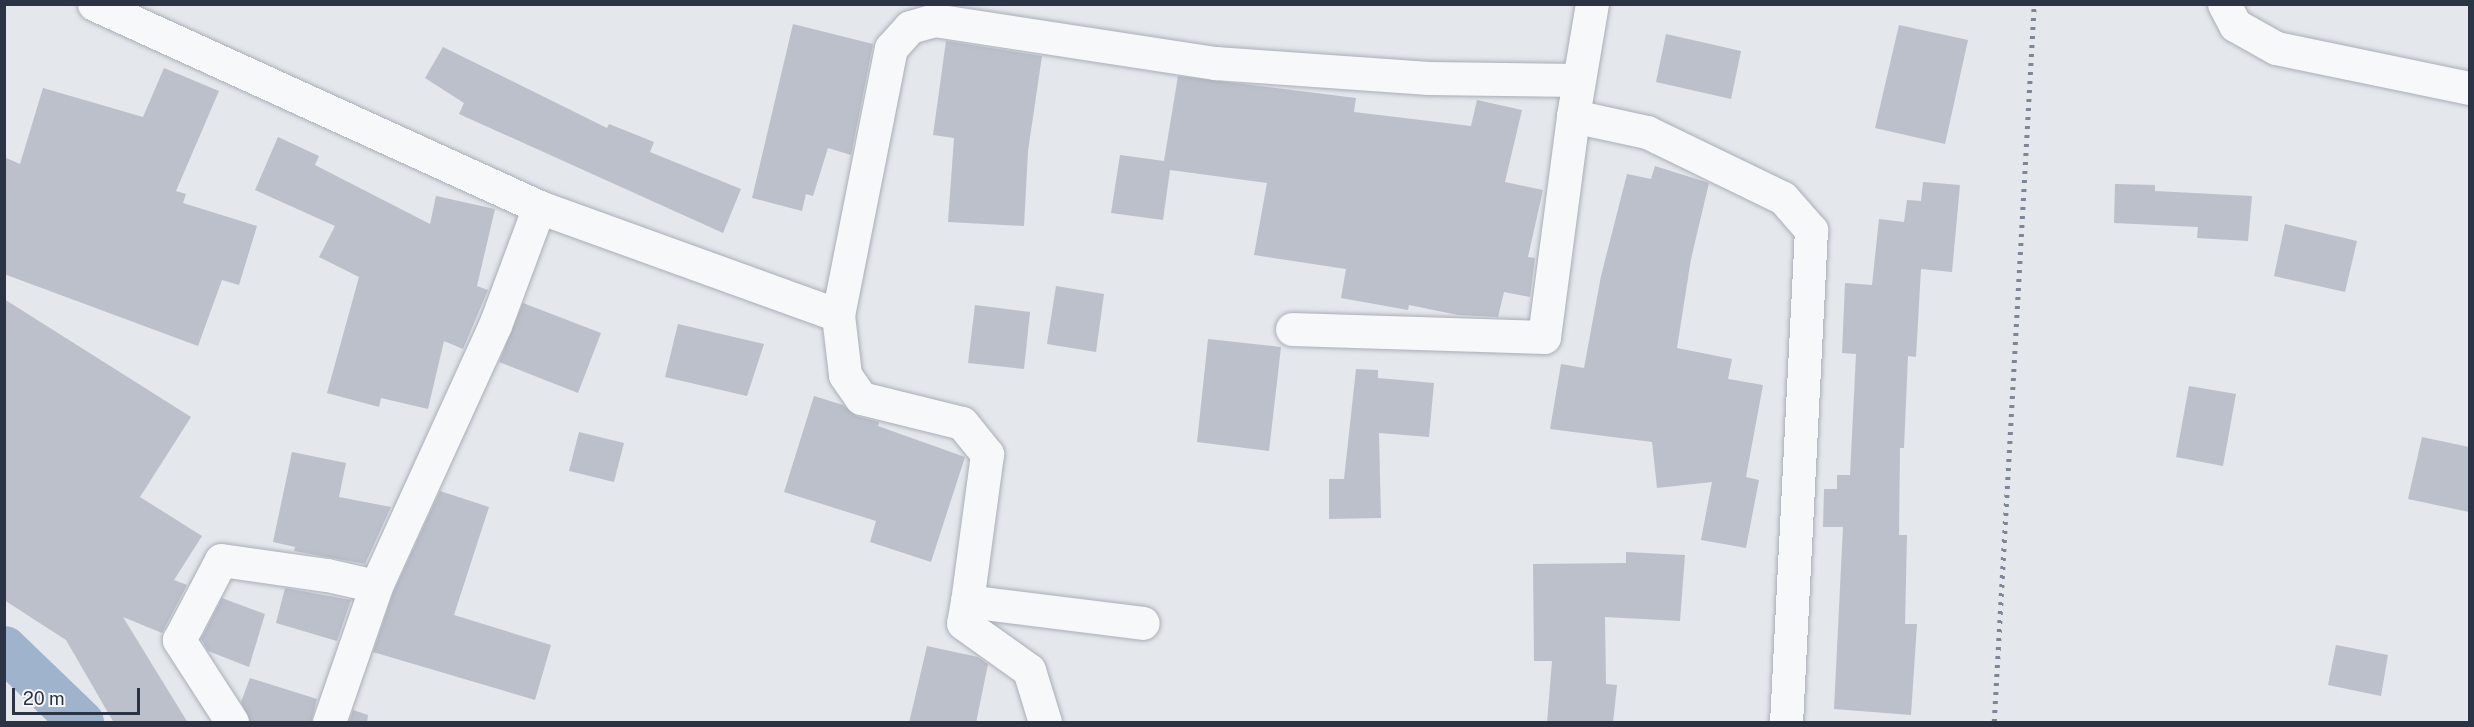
<!DOCTYPE html>
<html>
<head>
<meta charset="utf-8">
<style>
  body { margin:0 }
  #map { position:relative; width:2474px; height:727px; overflow:hidden; background:#e4e7ec; font-family:"Public Sans",sans-serif }
  div>[style] { position:absolute }
  .canal>* { height:45px; margin:-22.5px; padding:0 22.5px; transform-origin:22.5px; border-radius:22.5px; background:#9fb4cc }
  .building>* { inset:0; background:#bbc0ca }
  .roads { filter:drop-shadow(0 0 2px #a9aeb7) drop-shadow(0 0 2px #a9aeb7) }
  .street>* { height:33px; margin:-16.5px; padding:0 16.5px; transform-origin:16.5px; border-radius:16.5px; background:#f7f8fa }
  .rail>* { height:4.5px; margin-top:-2.25px; transform-origin:0; background:repeating-linear-gradient(90deg,#7d8696 0 3px,transparent 0 9px) }
  span { translate:-50% -50%; white-space:nowrap; text-align:center; line-height:1.15; -webkit-text-stroke:4.5px #f4f6f9; paint-order:stroke }
  .frame { position:absolute; inset:0; border:6px solid #2b3445; pointer-events:none }
  .scale { position:absolute; left:12px; top:688px; width:128px; height:27px; box-sizing:border-box; border:3px solid #2b3445; border-top:0; padding-left:8px; font-size:18px; line-height:21px; white-space:nowrap; color:#2b3445; -webkit-text-stroke:4px #f4f6f9; paint-order:stroke }
</style>
</head>
<body>
<div id="map">
  <div class="canal">
    <i style="left:4px;top:648px;width:107px;rotate:43.9deg"></i>
  </div>
  <div class="building">
    <i style="clip-path:polygon(793px 24px,873px 44px,851px 155px,828px 148px,813px 196px,806px 194px,802px 211px,752px 198px)"></i>
    <i style="clip-path:polygon(1899px 25px,1968px 40px,1945px 144px,1875px 128px)"></i>
    <i style="clip-path:polygon(1666px 34px,1741px 51px,1731px 99px,1656px 82px)"></i>
    <i style="clip-path:polygon(946px 41px,1042px 56px,1028px 151px,1024px 226px,948px 222px,954px 138px,933px 135px)"></i>
    <i style="clip-path:polygon(443px 47px,607px 128px,609px 124px,654px 142px,650px 152px,741px 189px,723px 233px,459px 114px,464px 103px,425px 78px)"></i>
    <i style="clip-path:polygon(164px 68px,219px 91px,176px 191px,186px 194px,183px 203px,257px 226px,239px 285px,222px 280px,198px 346px,4px 274px,4px 157px,20px 164px,43px 88px,143px 117px)"></i>
    <i style="clip-path:polygon(1178px 76px,1356px 98px,1354px 112px,1471px 126px,1477px 100px,1522px 110px,1505px 182px,1543px 190px,1528px 257px,1535px 258px,1530px 297px,1504px 292px,1498px 317px,1458px 315px,1409px 305px,1408px 310px,1341px 298px,1346px 269px,1254px 255px,1267px 183px,1170px 170px,1163px 220px,1111px 213px,1120px 155px,1164px 161px)"></i>
    <i style="clip-path:polygon(278px 137px,319px 156px,315px 165px,430px 224px,436px 196px,495px 209px,477px 286px,488px 290px,463px 349px,444px 341px,428px 409px,381px 398px,379px 407px,327px 393px,359px 277px,319px 257px,335px 226px,255px 190px)"></i>
    <i style="clip-path:polygon(1655px 166px,1709px 183px,1691px 259px,1677px 348px,1732px 359px,1728px 379px,1763px 385px,1746px 477px,1759px 480px,1746px 548px,1701px 540px,1712px 482px,1657px 488px,1652px 442px,1550px 429px,1561px 364px,1584px 368px,1601px 276px,1627px 174px,1651px 179px)"></i>
    <i style="clip-path:polygon(1923px 182px,1960px 185px,1952px 272px,1921px 269px,1916px 357px,1908px 356px,1904px 448px,1900px 448px,1899px 535px,1907px 535px,1905px 624px,1917px 624px,1911px 715px,1834px 709px,1843px 527px,1823px 527px,1824px 489px,1837px 489px,1837px 475px,1850px 475px,1856px 354px,1842px 353px,1845px 283px,1872px 285px,1879px 219px,1904px 222px,1907px 200px,1921px 201px)"></i>
    <i style="clip-path:polygon(2115px 184px,2155px 185px,2155px 191px,2252px 196px,2248px 241px,2197px 238px,2198px 227px,2114px 223px)"></i>
    <i style="clip-path:polygon(2285px 224px,2357px 241px,2345px 292px,2274px 276px)"></i>
    <i style="clip-path:polygon(1056px 286px,1104px 294px,1096px 352px,1047px 344px)"></i>
    <i style="clip-path:polygon(4px 299px,191px 417px,140px 497px,202px 536px,174px 580px,187px 585px,162px 633px,123px 617px,188px 723px,114px 723px,66px 640px,4px 600px)"></i>
    <i style="clip-path:polygon(523px 303px,601px 333px,578px 393px,499px 362px)"></i>
    <i style="clip-path:polygon(975px 305px,1030px 312px,1024px 369px,968px 363px)"></i>
    <i style="clip-path:polygon(678px 324px,764px 344px,747px 396px,665px 377px)"></i>
    <i style="clip-path:polygon(1208px 339px,1281px 347px,1269px 451px,1197px 442px)"></i>
    <i style="clip-path:polygon(1356px 369px,1378px 370px,1378px 378px,1434px 383px,1429px 437px,1379px 433px,1381px 518px,1329px 519px,1329px 479px,1344px 479px)"></i>
    <i style="clip-path:polygon(2189px 386px,2236px 394px,2223px 466px,2176px 457px)"></i>
    <i style="clip-path:polygon(814px 396px,843px 405px,856px 416px,879px 422px,878px 426px,965px 457px,931px 562px,870px 542px,876px 521px,784px 492px)"></i>
    <i style="clip-path:polygon(579px 432px,624px 443px,614px 482px,569px 471px)"></i>
    <i style="clip-path:polygon(2422px 437px,2469px 447px,2469px 512px,2408px 499px)"></i>
    <i style="clip-path:polygon(292px 452px,346px 463px,339px 497px,391px 507px,365px 564px,294px 551px,295px 547px,273px 542px)"></i>
    <i style="clip-path:polygon(440px 491px,489px 507px,454px 615px,551px 645px,535px 700px,373px 652px,393px 593px)"></i>
    <i style="clip-path:polygon(1626px 552px,1685px 555px,1680px 621px,1605px 617px,1606px 684px,1617px 685px,1613px 723px,1547px 723px,1552px 661px,1534px 661px,1533px 564px,1626px 563px)"></i>
    <i style="clip-path:polygon(285px 588px,351px 600px,337px 641px,276px 623px)"></i>
    <i style="clip-path:polygon(222px 598px,265px 614px,249px 667px,208px 651px,201px 639px)"></i>
    <i style="clip-path:polygon(2336px 645px,2388px 655px,2381px 696px,2328px 685px)"></i>
    <i style="clip-path:polygon(927px 646px,978px 657px,988px 664px,976px 723px,909px 723px)"></i>
    <i style="clip-path:polygon(250px 678px,317px 699px,311px 723px,250px 723px,241px 702px)"></i>
    <i style="clip-path:polygon(353px 710px,368px 715px,367px 723px,349px 723px)"></i>
  </div>
  <div class="roads">
    <div class="street">
      <i style="left:94px;top:4px;width:489px;rotate:24.5deg"></i>
      <i style="left:539px;top:207px;width:318px;rotate:19.9deg"></i>
      <i style="left:838px;top:315px;width:60px;rotate:83.3deg"></i>
      <i style="left:845px;top:375px;width:28px;rotate:55deg"></i>
      <i style="left:861px;top:398px;width:104px;rotate:13.9deg"></i>
      <i style="left:962px;top:423px;width:40px;rotate:51deg"></i>
      <i style="left:987px;top:454px;width:148px;rotate:97.7deg"></i>
      <i style="left:967px;top:601px;width:177px;rotate:7.1deg"></i>
      <i style="left:2224px;top:4px;width:24px;rotate:62deg"></i>
      <i style="left:2235px;top:25px;width:47px;rotate:29.3deg"></i>
      <i style="left:2276px;top:48px;width:198px;rotate:11.7deg"></i>
      <i style="left:1573px;top:116px;width:76px;rotate:12.2deg"></i>
      <i style="left:1647px;top:132px;width:151px;rotate:25.9deg"></i>
      <i style="left:1783px;top:198px;width:43px;rotate:48.8deg"></i>
      <i style="left:1811px;top:230px;width:493px;rotate:92.9deg"></i>
      <i style="left:838px;top:315px;width:272px;rotate:-78.8deg"></i>
      <i style="left:891px;top:48px;width:28px;rotate:-48deg"></i>
      <i style="left:910px;top:27px;width:25px;rotate:-16deg"></i>
      <i style="left:934px;top:20px;width:284px;rotate:8.7deg"></i>
      <i style="left:1215px;top:63px;width:214px;rotate:4deg"></i>
      <i style="left:1428px;top:78px;width:150px;rotate:0.8deg"></i>
      <i style="left:1292px;top:329px;width:252px;rotate:1.8deg"></i>
      <i style="left:1544px;top:337px;width:223px;rotate:-82.5deg"></i>
      <i style="left:1573px;top:116px;width:114px;rotate:-80.4deg"></i>
      <i style="left:967px;top:601px;width:22px;rotate:100deg"></i>
      <i style="left:963px;top:623px;width:81px;rotate:35.5deg"></i>
      <i style="left:1029px;top:670px;width:54px;rotate:72.9deg"></i>
      <i style="left:232px;top:722px;width:98px;rotate:-122.9deg"></i>
      <i style="left:179px;top:640px;width:90px;rotate:-62.3deg"></i>
      <i style="left:221px;top:560px;width:107px;rotate:8.1deg"></i>
      <i style="left:327px;top:575px;width:50px;rotate:12.7deg"></i>
      <i style="left:329px;top:722px;width:144px;rotate:-70.9deg"></i>
      <i style="left:376px;top:586px;width:287px;rotate:-65.5deg"></i>
      <i style="left:495px;top:325px;width:126px;rotate:-69.6deg"></i>
    </div>
  </div>
  <div class="rail">
    <i style="left:1994px;top:722px;width:719px;rotate:-86.81deg"></i>
  </div>
  <div class="frame"></div>
  <div class="scale">20 m</div>
</div>
</body>
</html>
